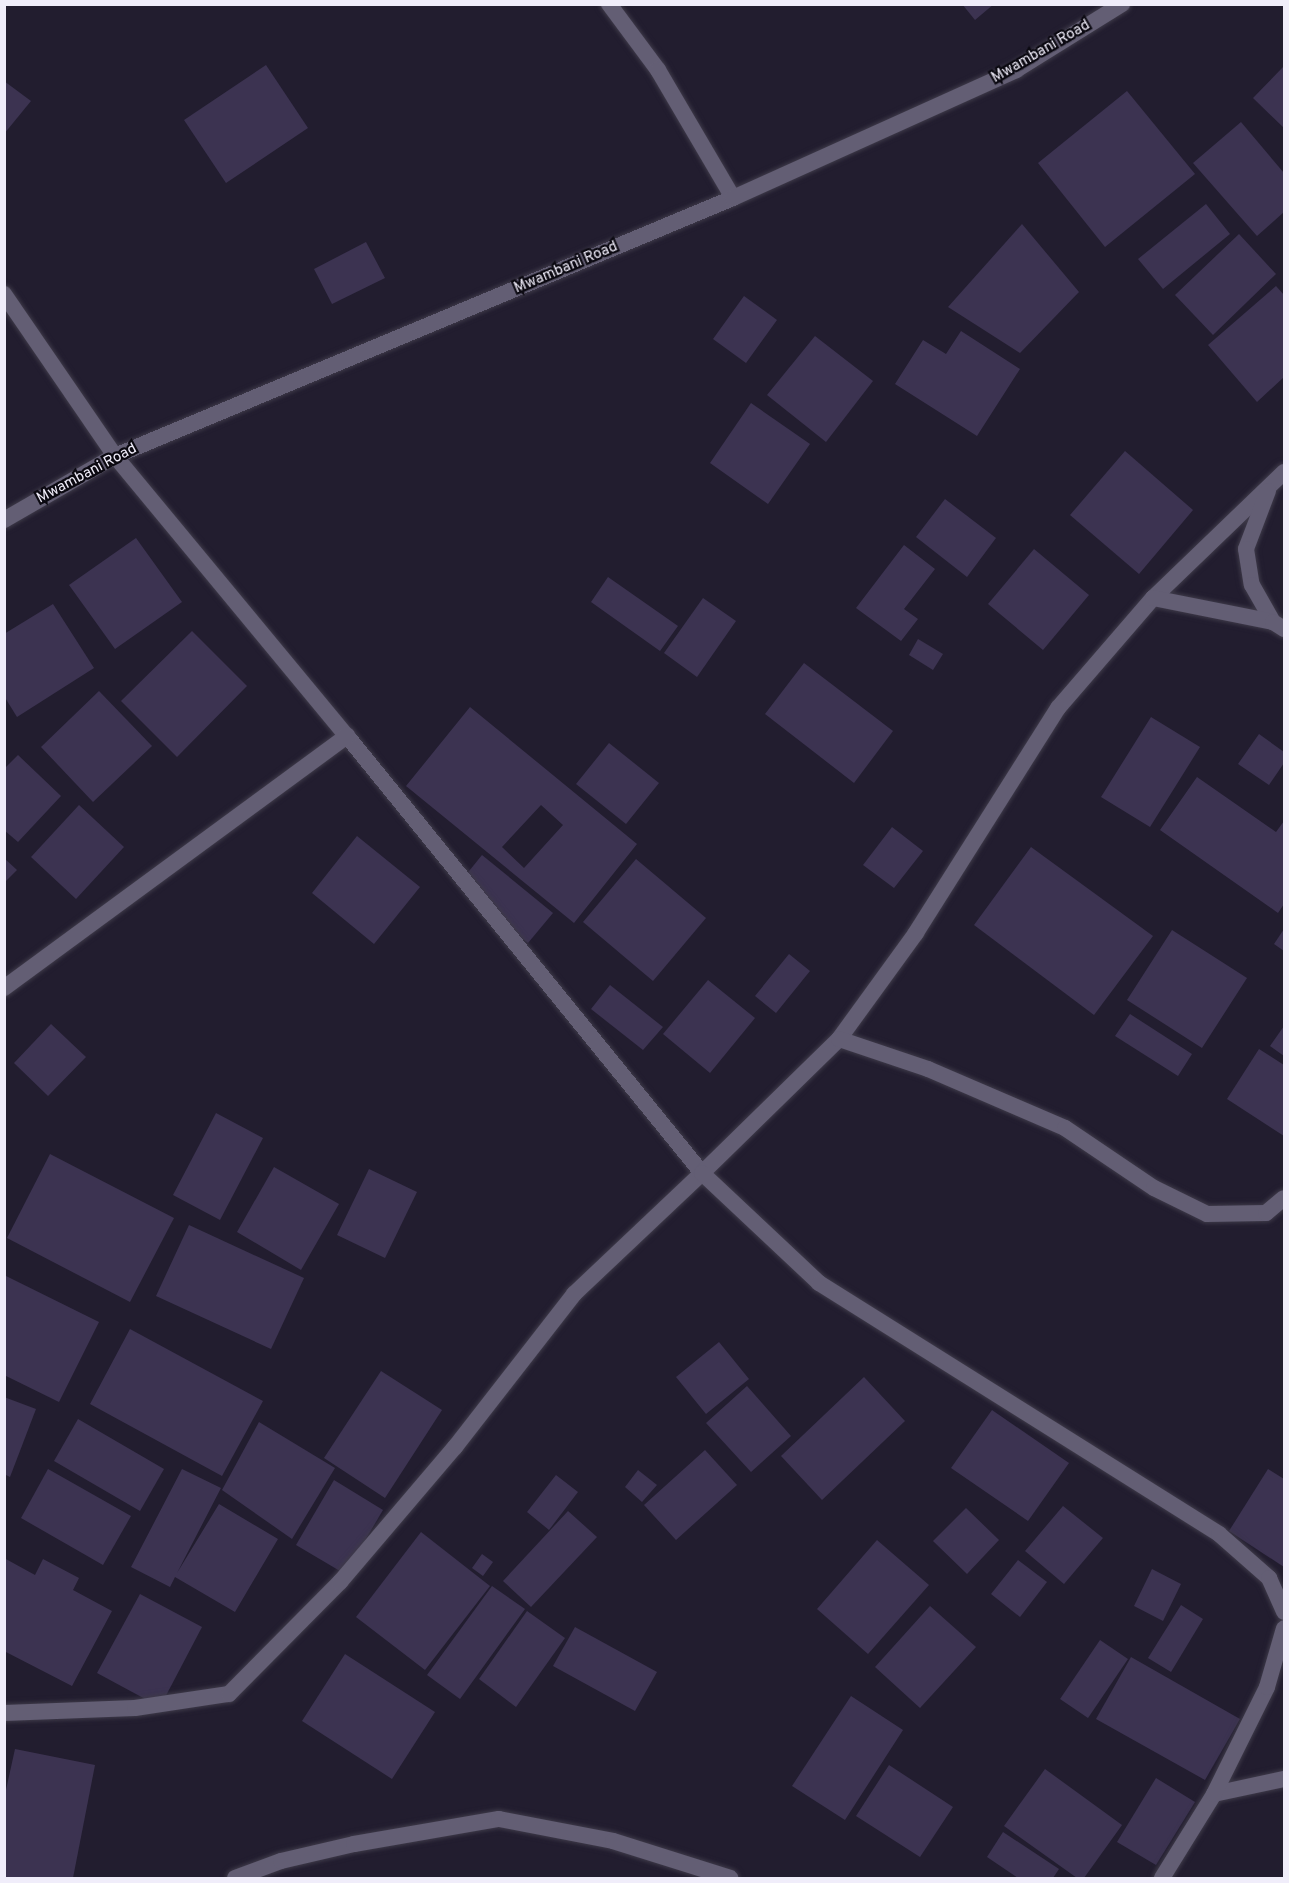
<!DOCTYPE html>
<html>
<head>
<meta charset="utf-8">
<style>
  body { margin:0 }
  #map { position:relative; width:1289px; height:1883px; overflow:hidden; background:#221d2f; font-family:Overpass,sans-serif }
  div>[style] { position:absolute }
  .building>* { inset:0; background:#3c3351 }
  .roads { filter:drop-shadow(0 0 2px #3e3a49) drop-shadow(0 0 2px #3e3a49) }
  .service>* { height:16px; margin:-8px; padding:0 8px; transform-origin:8px; border-radius:8px; background:#635e74 }
  .minor>* { height:16px; margin:-8px; padding:0 8px; transform-origin:8px; border-radius:8px; background:#635e74 }
  span { translate:-50% -50%; white-space:nowrap; text-align:center; line-height:1.15; -webkit-text-stroke:4.5px #0b0911; paint-order:stroke }
  .street-label { font-size:15px; color:#f0edfa }
  .frame { position:absolute; inset:0; border:6px solid #f0edfa; pointer-events:none }
</style>
</head>
<body>
<div id="map">
  <div class="building">
    <i style="clip-path:polygon(962px 4px,994px 4px,975px 20px)"></i>
    <i style="clip-path:polygon(266px 65px,308px 128px,226px 183px,184px 120px)"></i>
    <i style="clip-path:polygon(1284px 66px,1284px 128px,1253px 98px)"></i>
    <i style="clip-path:polygon(4px 81px,31px 101px,4px 134px)"></i>
    <i style="clip-path:polygon(1127px 91px,1195px 174px,1105px 247px,1038px 163px)"></i>
    <i style="clip-path:polygon(1241px 122px,1284px 173px,1284px 212px,1257px 236px,1193px 163px)"></i>
    <i style="clip-path:polygon(1206px 204px,1230px 234px,1163px 289px,1138px 259px)"></i>
    <i style="clip-path:polygon(1022px 224px,1079px 292px,1020px 353px,948px 307px)"></i>
    <i style="clip-path:polygon(1239px 234px,1276px 274px,1213px 335px,1175px 295px)"></i>
    <i style="clip-path:polygon(366px 242px,385px 278px,332px 304px,314px 269px)"></i>
    <i style="clip-path:polygon(1276px 286px,1284px 295px,1284px 377px,1257px 402px,1208px 345px)"></i>
    <i style="clip-path:polygon(744px 296px,777px 320px,746px 363px,713px 339px)"></i>
    <i style="clip-path:polygon(961px 331px,1020px 369px,977px 436px,895px 384px,923px 340px,946px 354px)"></i>
    <i style="clip-path:polygon(815px 336px,873px 381px,826px 442px,767px 395px)"></i>
    <i style="clip-path:polygon(751px 403px,810px 444px,768px 504px,710px 463px)"></i>
    <i style="clip-path:polygon(1125px 451px,1193px 510px,1139px 574px,1070px 515px)"></i>
    <i style="clip-path:polygon(945px 499px,996px 538px,967px 577px,916px 537px)"></i>
    <i style="clip-path:polygon(136px 538px,182px 602px,115px 649px,69px 585px)"></i>
    <i style="clip-path:polygon(904px 545px,935px 569px,904px 609px,918px 619px,901px 641px,856px 608px)"></i>
    <i style="clip-path:polygon(1034px 549px,1089px 595px,1043px 650px,988px 604px)"></i>
    <i style="clip-path:polygon(608px 577px,678px 626px,660px 651px,591px 602px)"></i>
    <i style="clip-path:polygon(703px 598px,736px 621px,697px 677px,664px 653px)"></i>
    <i style="clip-path:polygon(53px 604px,94px 668px,17px 717px,4px 696px,4px 634px)"></i>
    <i style="clip-path:polygon(192px 631px,247px 686px,177px 757px,121px 701px)"></i>
    <i style="clip-path:polygon(918px 639px,943px 654px,933px 670px,909px 655px)"></i>
    <i style="clip-path:polygon(804px 663px,893px 731px,854px 783px,765px 714px)"></i>
    <i style="clip-path:polygon(99px 691px,152px 746px,93px 802px,41px 747px)"></i>
    <i style="clip-path:polygon(evenodd,470px 707px,637px 844px,574px 923px,406px 786px,470px 707px,541px 805px,563px 825px,524px 868px,502px 847px,541px 805px)"></i>
    <i style="clip-path:polygon(1151px 717px,1200px 747px,1150px 827px,1101px 797px)"></i>
    <i style="clip-path:polygon(1259px 734px,1284px 752px,1284px 763px,1269px 785px,1238px 764px)"></i>
    <i style="clip-path:polygon(609px 743px,659px 783px,626px 824px,576px 784px)"></i>
    <i style="clip-path:polygon(18px 755px,61px 796px,18px 842px,4px 830px,4px 769px)"></i>
    <i style="clip-path:polygon(1197px 777px,1276px 832px,1284px 821px,1284px 904px,1278px 913px,1160px 830px)"></i>
    <i style="clip-path:polygon(79px 805px,124px 847px,76px 899px,31px 857px)"></i>
    <i style="clip-path:polygon(892px 827px,923px 851px,894px 888px,863px 865px)"></i>
    <i style="clip-path:polygon(357px 836px,420px 887px,374px 944px,312px 893px)"></i>
    <i style="clip-path:polygon(1031px 847px,1153px 936px,1094px 1015px,974px 925px)"></i>
    <i style="clip-path:polygon(482px 855px,553px 913px,528px 943px,457px 886px)"></i>
    <i style="clip-path:polygon(4px 858px,17px 870px,4px 883px)"></i>
    <i style="clip-path:polygon(636px 859px,706px 918px,653px 981px,583px 922px)"></i>
    <i style="clip-path:polygon(1284px 929px,1284px 951px,1274px 944px)"></i>
    <i style="clip-path:polygon(1172px 930px,1247px 978px,1202px 1048px,1127px 1000px)"></i>
    <i style="clip-path:polygon(789px 954px,810px 971px,776px 1013px,755px 996px)"></i>
    <i style="clip-path:polygon(708px 980px,755px 1018px,710px 1073px,663px 1034px)"></i>
    <i style="clip-path:polygon(610px 985px,663px 1027px,643px 1050px,591px 1009px)"></i>
    <i style="clip-path:polygon(1130px 1014px,1192px 1054px,1178px 1076px,1115px 1036px)"></i>
    <i style="clip-path:polygon(51px 1024px,86px 1057px,48px 1096px,14px 1063px)"></i>
    <i style="clip-path:polygon(1284px 1026px,1284px 1056px,1270px 1046px)"></i>
    <i style="clip-path:polygon(1259px 1049px,1284px 1065px,1284px 1136px,1227px 1099px)"></i>
    <i style="clip-path:polygon(216px 1113px,263px 1138px,220px 1220px,173px 1195px)"></i>
    <i style="clip-path:polygon(50px 1154px,174px 1218px,130px 1302px,7px 1238px)"></i>
    <i style="clip-path:polygon(274px 1167px,339px 1204px,301px 1270px,237px 1232px)"></i>
    <i style="clip-path:polygon(369px 1169px,417px 1192px,385px 1258px,337px 1235px)"></i>
    <i style="clip-path:polygon(189px 1225px,304px 1278px,271px 1349px,156px 1296px)"></i>
    <i style="clip-path:polygon(4px 1275px,99px 1322px,59px 1402px,4px 1375px)"></i>
    <i style="clip-path:polygon(130px 1329px,263px 1401px,222px 1476px,90px 1404px)"></i>
    <i style="clip-path:polygon(719px 1342px,749px 1379px,706px 1414px,676px 1377px)"></i>
    <i style="clip-path:polygon(381px 1371px,442px 1410px,385px 1498px,324px 1458px)"></i>
    <i style="clip-path:polygon(864px 1377px,905px 1421px,822px 1500px,781px 1456px)"></i>
    <i style="clip-path:polygon(747px 1386px,791px 1436px,751px 1472px,706px 1423px)"></i>
    <i style="clip-path:polygon(4px 1397px,36px 1409px,10px 1477px,4px 1474px)"></i>
    <i style="clip-path:polygon(992px 1410px,1069px 1463px,1028px 1521px,951px 1468px)"></i>
    <i style="clip-path:polygon(78px 1419px,164px 1469px,140px 1511px,54px 1461px)"></i>
    <i style="clip-path:polygon(259px 1422px,335px 1468px,292px 1539px,222px 1490px)"></i>
    <i style="clip-path:polygon(705px 1450px,737px 1485px,676px 1540px,644px 1505px)"></i>
    <i style="clip-path:polygon(48px 1469px,131px 1516px,103px 1565px,21px 1518px)"></i>
    <i style="clip-path:polygon(182px 1469px,221px 1488px,177px 1573px,219px 1504px,278px 1539px,235px 1612px,175px 1577px,170px 1587px,131px 1567px)"></i>
    <i style="clip-path:polygon(1268px 1469px,1284px 1479px,1284px 1567px,1229px 1531px)"></i>
    <i style="clip-path:polygon(638px 1470px,657px 1485px,642px 1502px,625px 1487px)"></i>
    <i style="clip-path:polygon(556px 1475px,578px 1492px,549px 1530px,527px 1512px)"></i>
    <i style="clip-path:polygon(334px 1480px,383px 1510px,345px 1574px,296px 1545px)"></i>
    <i style="clip-path:polygon(1063px 1506px,1103px 1538px,1064px 1584px,1025px 1551px)"></i>
    <i style="clip-path:polygon(966px 1508px,999px 1540px,967px 1574px,933px 1541px)"></i>
    <i style="clip-path:polygon(568px 1511px,597px 1537px,531px 1607px,503px 1581px)"></i>
    <i style="clip-path:polygon(421px 1532px,490px 1586px,425px 1670px,356px 1617px)"></i>
    <i style="clip-path:polygon(877px 1540px,929px 1585px,868px 1654px,817px 1609px)"></i>
    <i style="clip-path:polygon(482px 1554px,493px 1562px,483px 1576px,472px 1568px)"></i>
    <i style="clip-path:polygon(4px 1558px,35px 1575px,43px 1559px,79px 1578px,73px 1590px,112px 1611px,72px 1686px,4px 1651px)"></i>
    <i style="clip-path:polygon(1018px 1560px,1047px 1582px,1020px 1617px,991px 1594px)"></i>
    <i style="clip-path:polygon(1152px 1569px,1181px 1584px,1163px 1621px,1134px 1606px)"></i>
    <i style="clip-path:polygon(492px 1586px,525px 1609px,460px 1699px,427px 1675px)"></i>
    <i style="clip-path:polygon(140px 1594px,202px 1627px,160px 1707px,97px 1673px)"></i>
    <i style="clip-path:polygon(1181px 1605px,1203px 1619px,1171px 1672px,1148px 1658px)"></i>
    <i style="clip-path:polygon(930px 1606px,976px 1647px,920px 1708px,875px 1667px)"></i>
    <i style="clip-path:polygon(527px 1611px,565px 1638px,516px 1707px,479px 1679px)"></i>
    <i style="clip-path:polygon(575px 1627px,657px 1672px,635px 1711px,553px 1666px)"></i>
    <i style="clip-path:polygon(1100px 1640px,1128px 1659px,1088px 1718px,1060px 1699px)"></i>
    <i style="clip-path:polygon(345px 1654px,435px 1712px,392px 1779px,302px 1721px)"></i>
    <i style="clip-path:polygon(1131px 1657px,1240px 1719px,1205px 1780px,1096px 1719px)"></i>
    <i style="clip-path:polygon(851px 1696px,903px 1730px,845px 1820px,792px 1786px)"></i>
    <i style="clip-path:polygon(15px 1749px,95px 1765px,73px 1878px,4px 1878px,4px 1799px)"></i>
    <i style="clip-path:polygon(889px 1765px,953px 1807px,920px 1857px,856px 1816px)"></i>
    <i style="clip-path:polygon(1045px 1769px,1122px 1825px,1084px 1878px,1077px 1878px,1004px 1826px)"></i>
    <i style="clip-path:polygon(1156px 1778px,1195px 1802px,1156px 1865px,1117px 1842px)"></i>
    <i style="clip-path:polygon(1003px 1832px,1059px 1869px,1053px 1878px,1018px 1878px,987px 1857px)"></i>
  </div>
  <div class="roads">
    <div class="service">
      <i style="left:4px;top:1713px;width:131px;rotate:-2.2deg"></i>
      <i style="left:135px;top:1708px;width:95px;rotate:-8.5deg"></i>
      <i style="left:229px;top:1694px;width:158px;rotate:-45.3deg"></i>
      <i style="left:340px;top:1582px;width:177px;rotate:-49.6deg"></i>
      <i style="left:455px;top:1447px;width:194px;rotate:-52.1deg"></i>
      <i style="left:574px;top:1294px;width:176px;rotate:-43.4deg"></i>
    </div>
    <div class="minor">
      <i style="left:609px;top:4px;width:82px;rotate:53.4deg"></i>
      <i style="left:658px;top:70px;width:148px;rotate:59.6deg"></i>
      <i style="left:4px;top:294px;width:196px;rotate:55.6deg"></i>
      <i style="left:115px;top:456px;width:364px;rotate:50.4deg"></i>
      <i style="left:347px;top:736px;width:563px;rotate:50.91deg"></i>
      <i style="left:1284px;top:472px;width:182px;rotate:136.1deg"></i>
      <i style="left:1153px;top:598px;width:145px;rotate:130.8deg"></i>
      <i style="left:1058px;top:708px;width:266px;rotate:122.3deg"></i>
      <i style="left:916px;top:933px;width:131px;rotate:126deg"></i>
      <i style="left:839px;top:1039px;width:192px;rotate:135.6deg"></i>
      <i style="left:702px;top:1173px;width:161px;rotate:43.2deg"></i>
      <i style="left:819px;top:1283px;width:472px;rotate:32.1deg"></i>
      <i style="left:1219px;top:1534px;width:67px;rotate:41.3deg"></i>
      <i style="left:1269px;top:1578px;width:37px;rotate:66deg"></i>
      <i style="left:1268px;top:491px;width:62px;rotate:110.8deg"></i>
      <i style="left:1246px;top:549px;width:36px;rotate:81deg"></i>
      <i style="left:1252px;top:585px;width:43px;rotate:60.4deg"></i>
      <i style="left:4px;top:520px;width:128px;rotate:-30deg"></i>
      <i style="left:115px;top:456px;width:670px;rotate:-22.66deg"></i>
      <i style="left:733px;top:198px;width:311px;rotate:-24.3deg"></i>
      <i style="left:1016px;top:70px;width:125px;rotate:-31.9deg"></i>
      <i style="left:1153px;top:598px;width:122px;rotate:11.3deg"></i>
      <i style="left:1273px;top:622px;width:13px;rotate:32deg"></i>
      <i style="left:4px;top:988px;width:426px;rotate:-36.3deg"></i>
      <i style="left:839px;top:1039px;width:94px;rotate:18.6deg"></i>
      <i style="left:928px;top:1069px;width:149px;rotate:23.3deg"></i>
      <i style="left:1065px;top:1128px;width:107px;rotate:34deg"></i>
      <i style="left:1154px;top:1188px;width:59px;rotate:26.1deg"></i>
      <i style="left:1207px;top:1214px;width:59px;rotate:-1deg"></i>
      <i style="left:1266px;top:1213px;width:23px;rotate:-40deg"></i>
      <i style="left:1214px;top:1794px;width:72px;rotate:-12.1deg"></i>
      <i style="left:235px;top:1878px;width:49px;rotate:-20.3deg"></i>
      <i style="left:281px;top:1861px;width:75px;rotate:-13.1deg"></i>
      <i style="left:354px;top:1844px;width:147px;rotate:-9.8deg"></i>
      <i style="left:499px;top:1819px;width:116px;rotate:10.9deg"></i>
      <i style="left:613px;top:1841px;width:123px;rotate:17.5deg"></i>
      <i style="left:1162px;top:1878px;width:99px;rotate:-58.2deg"></i>
      <i style="left:1214px;top:1794px;width:119px;rotate:-63.6deg"></i>
      <i style="left:1267px;top:1687px;width:61px;rotate:-73.9deg"></i>
    </div>
  </div>
  <div class="street-label">
    <span style="left:1041px;top:52px;rotate:-30deg">Mwambani Road</span>
    <span style="left:566px;top:268px;rotate:-23deg">Mwambani Road</span>
    <span style="left:87px;top:474px;rotate:-28deg">Mwambani Road</span>
  </div>
  <div class="frame"></div>
</div>
</body>
</html>
